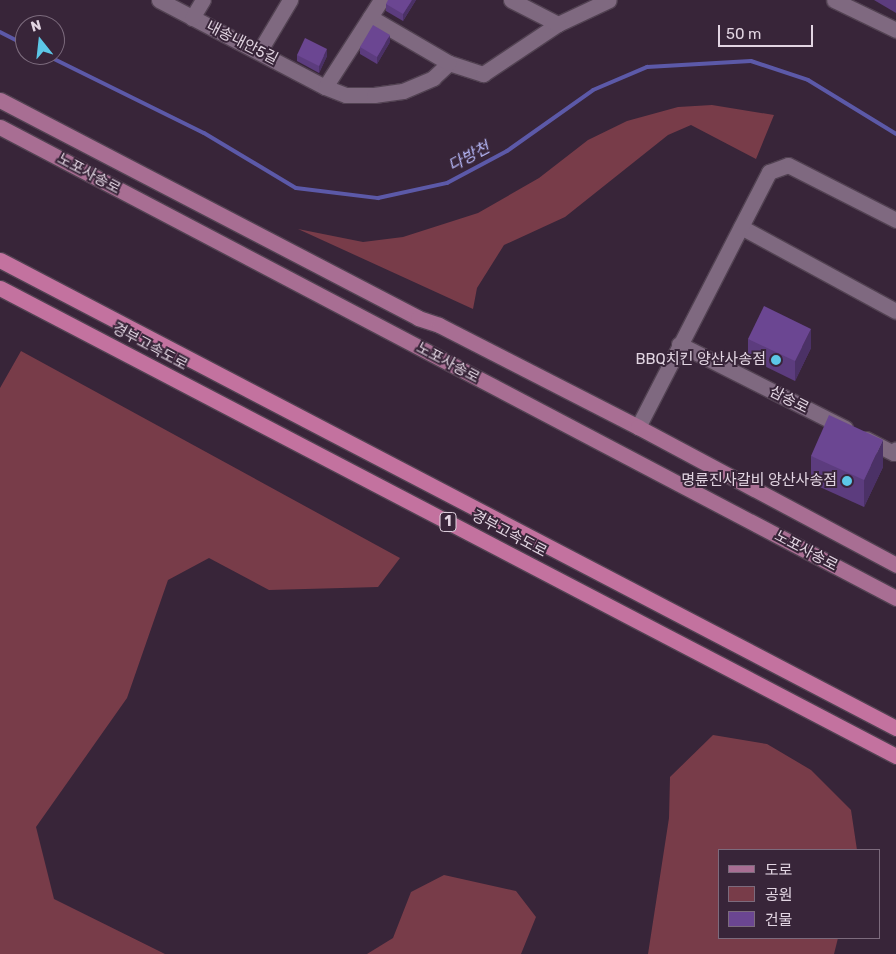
<!DOCTYPE html>
<html>
<head>
<meta charset="utf-8">
<style>
  body { margin:0 }
  #map { position:relative; width:896px; height:954px; overflow:hidden; background:#382539; font-family:Rubik,"Noto Sans KR",sans-serif }
  div>[style] { position:absolute }
  .green>* { inset:0; background:#783c49 }
  .stream>* { height:4px; margin:-2px; padding:0 2px; transform-origin:2px; border-radius:2px; background:#5c59a8 }
  .roads { filter:drop-shadow(1px 0 #524252) drop-shadow(-1px 0 #524252) drop-shadow(0 1px #524252) drop-shadow(0 -1px #524252) }
  .minor>* { height:15px; margin:-7.5px; padding:0 7.5px; transform-origin:7.5px; border-radius:7.5px; background:#7f6980 }
  .major>* { height:15px; margin:-7.5px; padding:0 7.5px; transform-origin:7.5px; border-radius:7.5px; background:#a86e93 }
  .highway>* { height:15px; margin:-7.5px; padding:0 7.5px; transform-origin:7.5px; border-radius:7.5px; background:#c3729f }
  .wall>* { inset:0; background:#5c3c7e }
  .shaded-wall>* { inset:0; background:#4b3166 }
  .building>* { inset:0; background:#6b4692 }
  .dots>* { width:14px; height:14px; translate:-50% -50%; box-sizing:border-box; border:2px solid #382539; border-radius:50% }
  span { translate:-50% -50%; white-space:nowrap; text-align:center; line-height:1.15; -webkit-text-stroke:4px #382539; paint-order:stroke }
  .shield-label span { padding:1px 4px; background:#382539; border:1px solid; border-radius:4px; -webkit-text-stroke-width:0 }
  .shield-label { font-size:14px; color:#e2d5e2; font-weight:700 }
  .street-label { font-size:15px; color:#e2d5e2 }
  .poi-label { font-size:15px; color:#e2d5e2 }
  .right { translate:-100% -50%; text-align:right }
  .water-label { font-size:16px; color:#b9bbfc; font-style:italic }
  .legend { position:absolute; left:718px; top:849px; width:162px; height:90px; box-sizing:border-box; background:#382539; border:1px solid #7c6b7d; margin:0; padding:6px 9px; list-style:none; font-size:15px; color:#e2d5e2 }
  .legend li { display:flex; align-items:center; gap:10px; height:25px }
  .legend b { width:25px; border:1px solid #7c6b7d }
  .north { position:absolute; left:15px; top:15px; width:50px; height:50px; box-sizing:border-box; background:#382539; border:1px solid #7c6b7d; border-radius:50%; rotate:344deg; font-size:14px; font-weight:700; line-height:20px; text-align:center; color:#e2d5e2 }
  .north::after { content:''; display:block; margin:auto; width:18px; height:22px; background:#5cc7e7; clip-path:polygon(50% 0,100% 100%,50% 72%,0 100%) }
  .scale { position:absolute; left:718px; top:25px; width:95px; height:22px; box-sizing:border-box; border:2px solid #e2d5e2; border-top:0; padding-left:6px; font-size:15px; line-height:18px; white-space:nowrap; color:#e2d5e2; -webkit-text-stroke:4px #382539; paint-order:stroke }
</style>
</head>
<body>
<div id="map">
  <div class="green">
    <i style="clip-path:polygon(712px 105px,774px 115px,756px 159px,691px 125px,668px 135px,565px 217px,504px 245px,477px 288px,473px 309px,298px 229px,363px 242px,403px 237px,478px 213px,539px 178px,588px 140px,627px 121px,678px 107px)"></i>
    <i style="clip-path:polygon(21px 351px,400px 558px,378px 587px,269px 590px,209px 558px,168px 580px,127px 698px,36px 827px,54px 899px,165px 954px,0 954px,0 388px)"></i>
    <i style="clip-path:polygon(713px 735px,767px 744px,811px 770px,851px 810px,857px 850px,720px 850px,720px 938px,838px 938px,834px 954px,648px 954px,669px 818px,670px 777px)"></i>
    <i style="clip-path:polygon(444px 875px,516px 891px,536px 917px,521px 954px,367px 954px,393px 938px,411px 892px)"></i>
  </div>
  <div class="stream">
    <i style="left:0;top:32px;width:28px;rotate:27deg"></i>
    <i style="left:46px;top:55px;width:176px;rotate:26.3deg"></i>
    <i style="left:204px;top:133px;width:107px;rotate:30.9deg"></i>
    <i style="left:296px;top:188px;width:83px;rotate:7deg"></i>
    <i style="left:378px;top:198px;width:71px;rotate:-12.3deg"></i>
    <i style="left:447px;top:183px;width:68px;rotate:-28.1deg"></i>
    <i style="left:507px;top:151px;width:105px;rotate:-35.3deg"></i>
    <i style="left:593px;top:90px;width:59px;rotate:-23.1deg"></i>
    <i style="left:647px;top:67px;width:104px;rotate:-3.3deg"></i>
    <i style="left:751px;top:61px;width:60px;rotate:18.4deg"></i>
    <i style="left:808px;top:80px;width:103px;rotate:31.5deg"></i>
  </div>
  <div class="roads">
    <div class="minor">
      <i style="left:159px;top:0;width:187px;rotate:27.7deg"></i>
      <i style="left:325px;top:87px;width:22px;rotate:21deg"></i>
      <i style="left:346px;top:95px;width:28px"></i>
      <i style="left:374px;top:95px;width:29px;rotate:-8deg"></i>
      <i style="left:403px;top:91px;width:33px;rotate:-23deg"></i>
      <i style="left:433px;top:78px;width:22px;rotate:-43deg"></i>
      <i style="left:449px;top:63px;width:36px;rotate:18deg"></i>
      <i style="left:483px;top:74px;width:90px;rotate:-33.7deg"></i>
      <i style="left:558px;top:24px;width:56px;rotate:-25.2deg"></i>
      <i style="left:511px;top:0;width:53px;rotate:27.1deg"></i>
      <i style="left:834px;top:0;width:69px;rotate:25.8deg"></i>
      <i style="left:370px;top:17px;width:91px;rotate:30.2deg"></i>
      <i style="left:192px;top:18px;width:21px;rotate:-59deg"></i>
      <i style="left:259px;top:52px;width:61px;rotate:-59.2deg"></i>
      <i style="left:325px;top:87px;width:103px;rotate:-57.2deg"></i>
      <i style="left:741px;top:227px;width:176px;rotate:28.5deg"></i>
      <i style="left:679px;top:344px;width:186px;rotate:26.8deg"></i>
      <i style="left:638px;top:427px;width:287px;rotate:-62.8deg"></i>
      <i style="left:769px;top:172px;width:20px;rotate:-20deg"></i>
      <i style="left:788px;top:165px;width:121px;rotate:27deg"></i>
      <i style="left:866px;top:439px;width:31px;rotate:27deg"></i>
      <i style="left:894px;top:453px;width:4px;rotate:-63deg"></i>
    </div>
    <div class="major">
      <i style="left:0;top:100px;width:471px;rotate:27.5deg"></i>
      <i style="left:418px;top:318px;width:22px;rotate:18deg"></i>
      <i style="left:439px;top:325px;width:224px;rotate:27.1deg"></i>
      <i style="left:638px;top:427px;width:293px;rotate:28.1deg"></i>
      <i style="left:0;top:127px;width:1012px;rotate:27.73deg"></i>
    </div>
    <div class="highway">
      <i style="left:0;top:260px;width:1011px;rotate:27.58deg"></i>
      <i style="left:0;top:288px;width:1011px;rotate:27.58deg"></i>
    </div>
  </div>
  <div class="wall">
    <i style="clip-path:polygon(416px 0,403px 21px,386px 11px,386px 4px)"></i>
    <i style="clip-path:polygon(874px 0,896px 0,896px 13px)"></i>
    <i style="clip-path:polygon(390px 42px,377px 64px,360px 54px,360px 47px)"></i>
    <i style="clip-path:polygon(297px 55px,327px 56px,319px 73px,297px 61px)"></i>
    <i style="clip-path:polygon(748px 339px,811px 348px,795px 381px,748px 358px)"></i>
    <i style="clip-path:polygon(811px 456px,883px 467px,864px 507px,811px 483px)"></i>
  </div>
  <div class="shaded-wall">
    <i style="clip-path:polygon(412px 0,416px 0,403px 21px,403px 14px)"></i>
    <i style="clip-path:polygon(390px 35px,390px 42px,377px 64px,377px 57px)"></i>
    <i style="clip-path:polygon(327px 49px,327px 56px,319px 73px,319px 66px)"></i>
    <i style="clip-path:polygon(811px 329px,811px 348px,795px 381px,795px 361px)"></i>
    <i style="clip-path:polygon(883px 440px,883px 467px,864px 507px,864px 480px)"></i>
  </div>
  <div class="building">
    <i style="clip-path:polygon(388px 0,412px 0,403px 14px,386px 4px)"></i>
    <i style="clip-path:polygon(373px 25px,390px 35px,377px 57px,360px 47px)"></i>
    <i style="clip-path:polygon(305px 38px,327px 49px,319px 66px,297px 55px)"></i>
    <i style="clip-path:polygon(764px 306px,811px 329px,795px 361px,748px 339px)"></i>
    <i style="clip-path:polygon(829px 415px,883px 440px,864px 480px,811px 456px)"></i>
  </div>
  <div class="dots">
    <i style="left:776px;top:360px;background:#5cc7e7"></i>
    <i style="left:847px;top:481px;background:#5cc7e7"></i>
  </div>
  <div class="shield-label">
    <span style="left:448px;top:522px">1</span>
  </div>
  <div class="street-label">
    <span style="left:242px;top:43px;rotate:27deg">내송내안5길</span>
    <span style="left:89px;top:174px;rotate:28deg">노포사송로</span>
    <span style="left:150px;top:347px;rotate:28deg">경부고속도로</span>
    <span style="left:448px;top:363px;rotate:28deg">노포사송로</span>
    <span style="left:789px;top:400px;rotate:27deg">삼송로</span>
    <span style="left:509px;top:534px;rotate:28deg">경부고속도로</span>
    <span style="left:806px;top:551px;rotate:28deg">노포사송로</span>
  </div>
  <div class="poi-label">
    <span class="right" style="left:766px;top:360px">BBQ치킨 양산사송점</span>
    <span class="right" style="left:837px;top:481px">명륜진사갈비 양산사송점</span>
  </div>
  <div class="water-label">
    <span style="left:469px;top:157px;rotate:-28deg">다방천</span>
  </div>
  <ul class="legend">
  <li><b style="height:6px;background:#a86e93"></b>도로</li>
  <li><b style="height:14px;background:#783c49"></b>공원</li>
  <li><b style="height:14px;background:#6b4692"></b>건물</li>
  </ul>
  <div class="north">N</div>
  <div class="scale">50 m</div>
</div>
</body>
</html>
